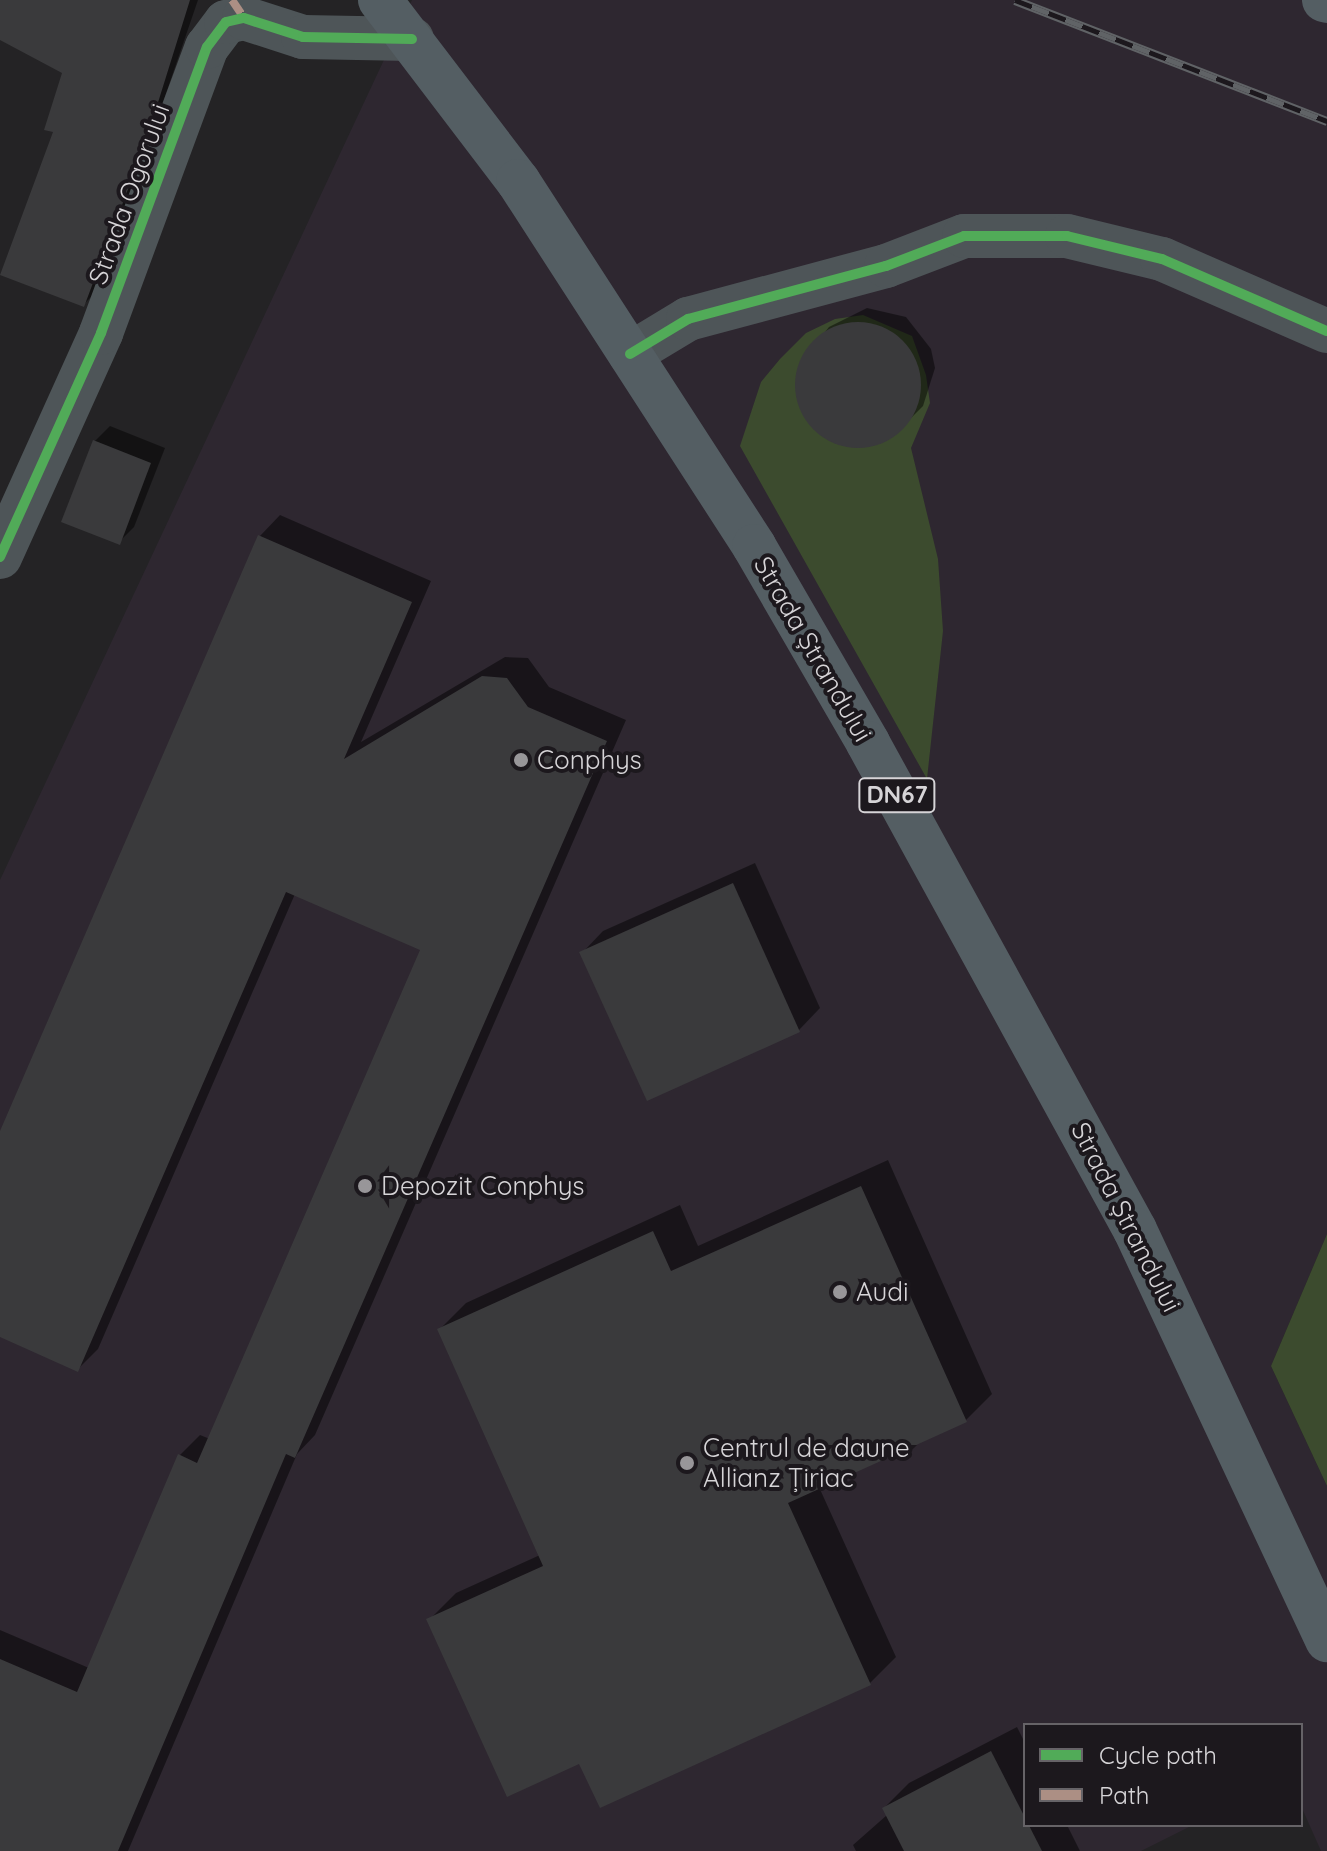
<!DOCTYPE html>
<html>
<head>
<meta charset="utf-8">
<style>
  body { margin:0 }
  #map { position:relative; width:1327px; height:1851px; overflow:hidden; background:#242325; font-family:Quicksand,sans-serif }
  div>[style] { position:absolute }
  .built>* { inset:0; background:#2e2730 }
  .green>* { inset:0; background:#3c4b2e }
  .shadow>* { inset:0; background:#0007 }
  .building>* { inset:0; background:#3a3a3c }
  .round { border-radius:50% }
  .minor>* { height:44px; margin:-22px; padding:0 22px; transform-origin:22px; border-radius:22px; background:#4e5558 }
  .major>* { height:44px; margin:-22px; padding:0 22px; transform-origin:22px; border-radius:22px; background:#545e63 }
  .rail>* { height:9px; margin-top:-4.5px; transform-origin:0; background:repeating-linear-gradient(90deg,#1c181d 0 18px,#606366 0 36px); box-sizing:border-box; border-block:2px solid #606366 }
  .quiet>* { height:8px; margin-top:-4px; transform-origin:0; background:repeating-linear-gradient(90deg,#ac8f84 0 16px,transparent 0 24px) }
  .cycleway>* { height:10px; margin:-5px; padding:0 5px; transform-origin:5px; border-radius:5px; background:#51ab58 }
  .dots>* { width:22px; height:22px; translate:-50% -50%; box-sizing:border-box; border:4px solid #1c181d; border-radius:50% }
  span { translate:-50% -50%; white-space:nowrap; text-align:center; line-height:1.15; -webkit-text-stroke:8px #1c181d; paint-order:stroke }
  .shield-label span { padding:2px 6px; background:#1c181d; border:2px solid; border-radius:6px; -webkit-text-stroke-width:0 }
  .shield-label { font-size:24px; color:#d6d4d7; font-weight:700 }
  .street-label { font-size:26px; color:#d6d4d7 }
  .poi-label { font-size:26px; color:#d6d4d7 }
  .left { translate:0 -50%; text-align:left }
  .legend { position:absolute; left:1023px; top:1723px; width:280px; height:104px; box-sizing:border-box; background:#1c181d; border:2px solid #666367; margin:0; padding:10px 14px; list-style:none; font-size:24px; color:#d6d4d7 }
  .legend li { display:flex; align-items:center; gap:16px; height:40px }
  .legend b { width:40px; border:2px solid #666367 }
</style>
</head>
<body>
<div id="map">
  <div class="built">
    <i style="clip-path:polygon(412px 0,1327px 0,1327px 1234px,1271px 1366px,1327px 1486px,1327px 1851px,1321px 1851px,1301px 1806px,1301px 1725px,1025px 1725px,1025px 1825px,1193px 1825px,1141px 1851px,0 1851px,0 880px)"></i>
  </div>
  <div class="green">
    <i style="clip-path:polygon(863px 315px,912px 336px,926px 375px,930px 403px,911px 448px,938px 559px,943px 631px,927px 779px,740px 446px,761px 382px,780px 359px,806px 333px,835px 319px)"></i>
    <i style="clip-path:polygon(1327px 1234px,1327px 1486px,1271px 1366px)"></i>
  </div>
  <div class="shadow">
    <i style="clip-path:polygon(0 0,198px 0,99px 289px,84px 304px,64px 72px,0 38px)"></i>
    <i style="clip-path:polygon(867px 308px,906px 317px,931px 349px,935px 368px,923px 406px,907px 422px,875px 444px,856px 447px,819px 433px,799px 401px,802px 361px,829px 327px)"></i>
    <i style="clip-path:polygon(110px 426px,165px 448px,134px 527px,119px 542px,63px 520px,95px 441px)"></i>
    <i style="clip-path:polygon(280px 515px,431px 581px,361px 742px,505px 657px,528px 658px,549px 687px,626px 720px,315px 1435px,297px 1454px,128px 1851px,0 1851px,0 1630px,89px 1668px,180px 1455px,200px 1435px,210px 1439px,423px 948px,295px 894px,98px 1349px,78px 1369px,0 1335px,0 1136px,260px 536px)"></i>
    <i style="clip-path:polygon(755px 863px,820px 1008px,799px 1030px,582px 953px,603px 931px)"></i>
    <i style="clip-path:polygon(888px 1160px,992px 1394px,965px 1421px,819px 1487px,896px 1657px,869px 1684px,580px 1762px,429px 1620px,456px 1593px,540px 1555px,439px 1330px,466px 1303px,680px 1205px,698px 1246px)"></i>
    <i style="clip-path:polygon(1017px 1727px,1025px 1743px,1025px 1825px,1067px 1825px,1080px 1851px,856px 1851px,853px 1845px,887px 1815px,884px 1808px,909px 1783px)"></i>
  </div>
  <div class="building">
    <i style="clip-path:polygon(0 0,190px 0,146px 141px,84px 307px,0 275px,53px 132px,44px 130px,62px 73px,0 40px)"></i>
    <i class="round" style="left:795px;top:322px;width:126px;height:126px"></i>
    <i style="clip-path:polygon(93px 440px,151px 463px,120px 545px,61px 522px)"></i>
    <i style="clip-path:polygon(258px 535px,412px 602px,344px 759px,482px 676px,507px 678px,528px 707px,607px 741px,295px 1458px,286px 1454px,118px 1851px,0 1851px,0 1659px,77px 1692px,178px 1454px,197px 1463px,420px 950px,286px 892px,78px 1372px,0 1337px,0 1131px)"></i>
    <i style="clip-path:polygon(733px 883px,800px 1032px,647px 1101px,579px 952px)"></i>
    <i style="clip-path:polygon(861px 1186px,967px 1422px,788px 1503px,871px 1685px,600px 1808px,579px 1764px,507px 1797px,426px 1619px,543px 1566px,437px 1329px,653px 1231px,671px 1271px)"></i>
    <i style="clip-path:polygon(991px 1751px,1042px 1851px,904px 1851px,882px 1808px)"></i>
  </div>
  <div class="minor">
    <i style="left:630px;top:354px;width:68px;rotate:-31.1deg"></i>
    <i style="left:688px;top:319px;width:205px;rotate:-15deg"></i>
    <i style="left:886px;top:266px;width:84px;rotate:-21deg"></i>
    <i style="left:964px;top:236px;width:103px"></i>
    <i style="left:1067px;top:236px;width:98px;rotate:13.6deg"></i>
    <i style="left:1162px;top:259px;width:180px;rotate:23.6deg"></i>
    <i style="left:0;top:557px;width:246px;rotate:-65.7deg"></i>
    <i style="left:101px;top:333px;width:305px;rotate:-69.7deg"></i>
    <i style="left:207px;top:47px;width:31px;rotate:-53deg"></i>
    <i style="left:226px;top:22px;width:18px;rotate:-13deg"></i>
    <i style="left:244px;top:18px;width:62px;rotate:17.9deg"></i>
    <i style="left:303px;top:37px;width:109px;rotate:1.1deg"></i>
  </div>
  <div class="major">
    <i style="left:380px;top:0;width:228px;rotate:52.7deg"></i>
    <i style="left:518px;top:181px;width:435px;rotate:57.1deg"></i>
    <i style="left:754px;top:546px;width:228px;rotate:59.9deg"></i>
    <i style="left:868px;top:743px;width:555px;rotate:61.27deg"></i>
    <i style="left:1135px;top:1230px;width:453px;rotate:64.9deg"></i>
    <i style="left:1324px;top:0;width:3px;rotate:18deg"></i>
  </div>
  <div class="rail">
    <i style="left:1015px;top:0;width:335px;rotate:21.2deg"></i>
  </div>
  <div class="quiet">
    <i style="left:232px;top:0;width:22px;rotate:56deg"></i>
  </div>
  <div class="cycleway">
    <i style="left:630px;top:354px;width:68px;rotate:-31.1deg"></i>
    <i style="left:688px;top:319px;width:205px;rotate:-15deg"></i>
    <i style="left:886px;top:266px;width:84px;rotate:-21deg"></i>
    <i style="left:964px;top:236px;width:103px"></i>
    <i style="left:1067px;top:236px;width:98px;rotate:13.6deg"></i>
    <i style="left:1162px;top:259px;width:180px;rotate:23.6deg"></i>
    <i style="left:0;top:557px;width:246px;rotate:-65.7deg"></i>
    <i style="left:101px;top:333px;width:305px;rotate:-69.7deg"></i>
    <i style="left:207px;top:47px;width:31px;rotate:-53deg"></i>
    <i style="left:226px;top:22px;width:18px;rotate:-13deg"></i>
    <i style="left:244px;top:18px;width:62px;rotate:17.9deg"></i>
    <i style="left:303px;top:37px;width:109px;rotate:1.1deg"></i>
  </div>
  <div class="dots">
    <i style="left:521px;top:760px;background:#989699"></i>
    <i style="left:365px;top:1186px;background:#989699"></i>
    <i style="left:840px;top:1292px;background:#989699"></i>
    <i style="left:687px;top:1463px;background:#989699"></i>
  </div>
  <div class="shield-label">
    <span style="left:897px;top:795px">DN67</span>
  </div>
  <div class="street-label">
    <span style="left:129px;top:194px;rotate:-70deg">Strada Ogorului</span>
    <span style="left:813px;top:649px;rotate:60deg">Strada Ștrandului</span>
    <span style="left:1126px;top:1217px;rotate:63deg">Strada Ștrandului</span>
  </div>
  <div class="poi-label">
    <span class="left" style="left:537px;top:760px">Conphys</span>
    <span class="left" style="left:381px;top:1186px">Depozit Conphys</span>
    <span class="left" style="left:856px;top:1292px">Audi</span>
    <span class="left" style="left:703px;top:1463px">Centrul de daune<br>Allianz Țiriac</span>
  </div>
  <ul class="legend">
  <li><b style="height:10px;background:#51ab58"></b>Cycle path</li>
  <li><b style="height:10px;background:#ac8f84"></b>Path</li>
  </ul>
</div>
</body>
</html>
